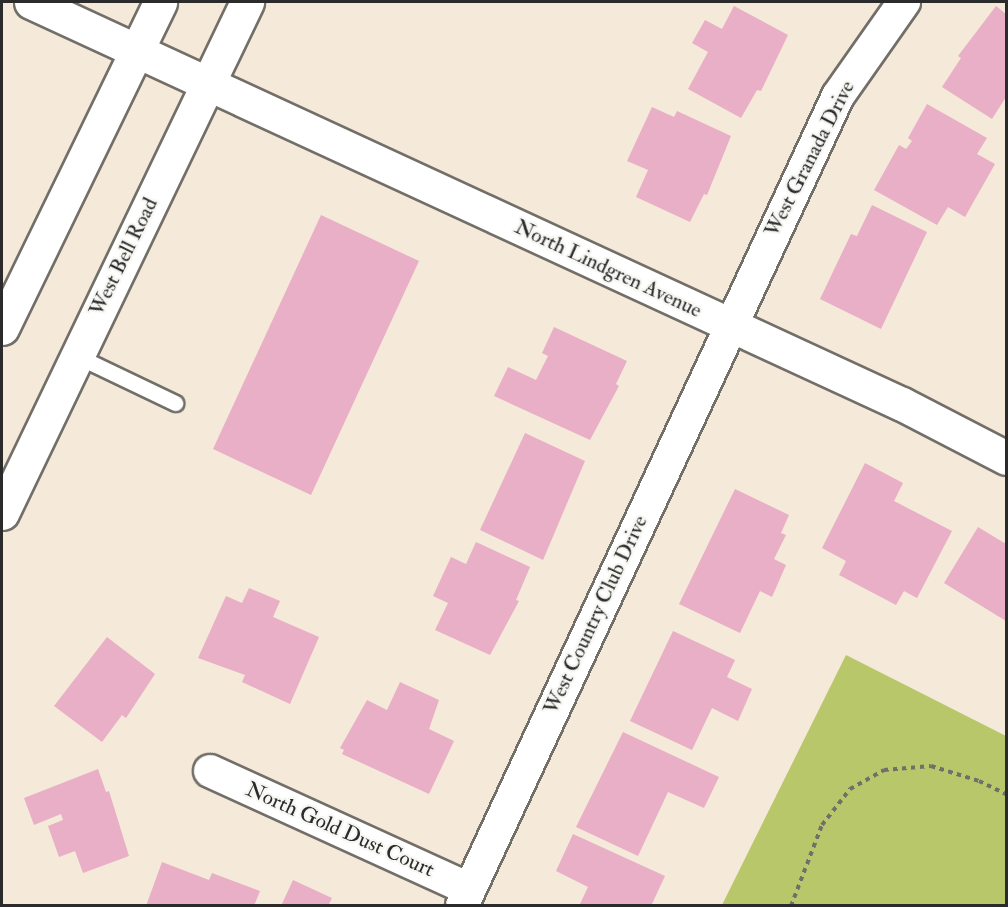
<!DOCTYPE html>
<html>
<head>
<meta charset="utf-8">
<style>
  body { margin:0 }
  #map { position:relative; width:1008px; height:907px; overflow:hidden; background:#f5e9d9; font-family:"IM FELL Double Pica",serif }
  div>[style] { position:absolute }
  .green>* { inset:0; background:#b7c76a }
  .building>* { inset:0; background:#e8afc6 }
  .path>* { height:4px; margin-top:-2px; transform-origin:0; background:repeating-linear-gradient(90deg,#726e68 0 4.5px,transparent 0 9px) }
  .roads { filter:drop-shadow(2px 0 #726e68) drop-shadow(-2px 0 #726e68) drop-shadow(0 2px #726e68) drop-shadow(0 -2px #726e68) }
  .lane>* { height:15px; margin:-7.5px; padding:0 7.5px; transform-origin:7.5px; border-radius:7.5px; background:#fff }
  .street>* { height:32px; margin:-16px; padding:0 16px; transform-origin:16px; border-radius:16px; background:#fff }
  .secondary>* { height:33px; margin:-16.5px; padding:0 16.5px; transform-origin:16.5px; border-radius:16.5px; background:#fff }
  .primary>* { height:33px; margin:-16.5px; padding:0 16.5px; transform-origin:16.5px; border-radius:16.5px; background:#fff }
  span { translate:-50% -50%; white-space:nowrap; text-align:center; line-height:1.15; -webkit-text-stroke:4.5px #f6f6f2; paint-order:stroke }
  .street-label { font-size:21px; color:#2b2b2b }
  .frame { position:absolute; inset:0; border:3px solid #2b2b2b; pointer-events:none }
</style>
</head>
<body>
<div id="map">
  <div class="green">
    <i style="clip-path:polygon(846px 655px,1006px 736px,1006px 905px,722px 905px)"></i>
  </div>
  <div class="building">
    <i style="clip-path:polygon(734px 6px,788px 35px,761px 91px,757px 90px,741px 118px,688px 89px,708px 52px,692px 43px,705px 20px,722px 29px)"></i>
    <i style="clip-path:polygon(996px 6px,1006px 14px,1006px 97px,992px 119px,942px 87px,961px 58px,958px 56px)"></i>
    <i style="clip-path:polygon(927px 104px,987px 138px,977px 154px,995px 164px,965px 217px,948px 207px,937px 225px,874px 190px,899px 145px,906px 149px,912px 141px,908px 138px)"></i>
    <i style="clip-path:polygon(652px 107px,674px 117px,677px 111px,731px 136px,707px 195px,704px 194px,690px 222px,636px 197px,648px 170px,627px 161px)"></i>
    <i style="clip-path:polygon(872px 205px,927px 232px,881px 329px,820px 299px,851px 234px,857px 236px)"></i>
    <i style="clip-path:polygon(321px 215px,419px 261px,311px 495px,213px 449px)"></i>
    <i style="clip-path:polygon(554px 327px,627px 361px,616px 384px,619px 386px,590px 440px,494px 396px,508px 367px,536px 380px,548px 356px,542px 353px)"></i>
    <i style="clip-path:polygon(525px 433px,585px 461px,543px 560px,480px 530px)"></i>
    <i style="clip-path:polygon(865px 463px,903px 483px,894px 501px,952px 531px,917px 598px,904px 591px,896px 605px,839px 575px,846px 561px,822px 548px)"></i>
    <i style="clip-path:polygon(735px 489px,789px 515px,781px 533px,786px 535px,774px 559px,786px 565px,772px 597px,760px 591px,740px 633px,679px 604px)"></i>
    <i style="clip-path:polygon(978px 527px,1006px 544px,1006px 621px,944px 583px)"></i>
    <i style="clip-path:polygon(476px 542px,530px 567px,516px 600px,519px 601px,490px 655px,435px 630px,448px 603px,433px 596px,451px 557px,466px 564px)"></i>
    <i style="clip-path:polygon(249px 588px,280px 601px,273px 617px,319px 637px,290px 704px,242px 682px,245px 675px,198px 658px,226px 596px,242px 603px)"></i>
    <i style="clip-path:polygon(673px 631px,735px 660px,727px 677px,752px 689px,738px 721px,712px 708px,692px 750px,630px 721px)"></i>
    <i style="clip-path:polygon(107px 637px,155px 674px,126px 718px,122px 715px,102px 742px,54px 706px)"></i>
    <i style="clip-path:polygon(400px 682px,439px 700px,429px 729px,454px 741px,429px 794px,342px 754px,344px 750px,340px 748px,367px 700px,387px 710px)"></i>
    <i style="clip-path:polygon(623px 732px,719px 777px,704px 808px,668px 792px,638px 856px,576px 827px)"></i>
    <i style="clip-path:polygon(98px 769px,106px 792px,109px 791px,129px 856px,83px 873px,75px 851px,59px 857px,48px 826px,63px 820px,61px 814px,34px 825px,24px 798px)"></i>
    <i style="clip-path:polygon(573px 834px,665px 876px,651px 906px,579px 906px,588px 887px,556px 871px)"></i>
    <i style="clip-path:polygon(162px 862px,209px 880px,212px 873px,260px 891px,254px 906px,146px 906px)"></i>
    <i style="clip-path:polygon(293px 880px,332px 898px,328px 906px,281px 906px)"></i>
  </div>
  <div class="path">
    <i style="left:791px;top:906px;width:87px;rotate:-69.1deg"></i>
    <i style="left:822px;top:825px;width:46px;rotate:-52.1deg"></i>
    <i style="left:850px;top:789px;width:39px;rotate:-29deg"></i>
    <i style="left:884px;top:770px;width:47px;rotate:-4.9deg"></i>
    <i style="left:931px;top:766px;width:50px;rotate:17.4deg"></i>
    <i style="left:979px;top:781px;width:30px;rotate:26deg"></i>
  </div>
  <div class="roads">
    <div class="lane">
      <i style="left:77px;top:356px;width:109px;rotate:25.6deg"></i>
    </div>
    <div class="street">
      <i style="left:210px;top:771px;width:285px;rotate:24.5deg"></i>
      <i style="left:462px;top:906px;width:893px;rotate:-65.1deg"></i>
      <i style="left:838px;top:96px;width:115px;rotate:-54.9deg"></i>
    </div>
    <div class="secondary">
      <i style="left:31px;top:2px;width:959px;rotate:24.78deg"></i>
      <i style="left:902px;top:404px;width:117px;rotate:27.4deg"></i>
    </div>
    <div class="primary">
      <i style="left:2px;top:328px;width:362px;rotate:-64.1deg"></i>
      <i style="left:2px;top:513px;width:567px;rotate:-64.38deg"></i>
    </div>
  </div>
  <div class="street-label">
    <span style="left:810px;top:159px;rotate:-63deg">West Granada Drive</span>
    <span style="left:124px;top:257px;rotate:-64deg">West Bell Road</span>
    <span style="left:608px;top:269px;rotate:25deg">North Lindgren Avenue</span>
    <span style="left:596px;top:615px;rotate:-65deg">West Country Club Drive</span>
    <span style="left:340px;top:830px;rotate:24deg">North Gold Dust Court</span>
  </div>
  <div class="frame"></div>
</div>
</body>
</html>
